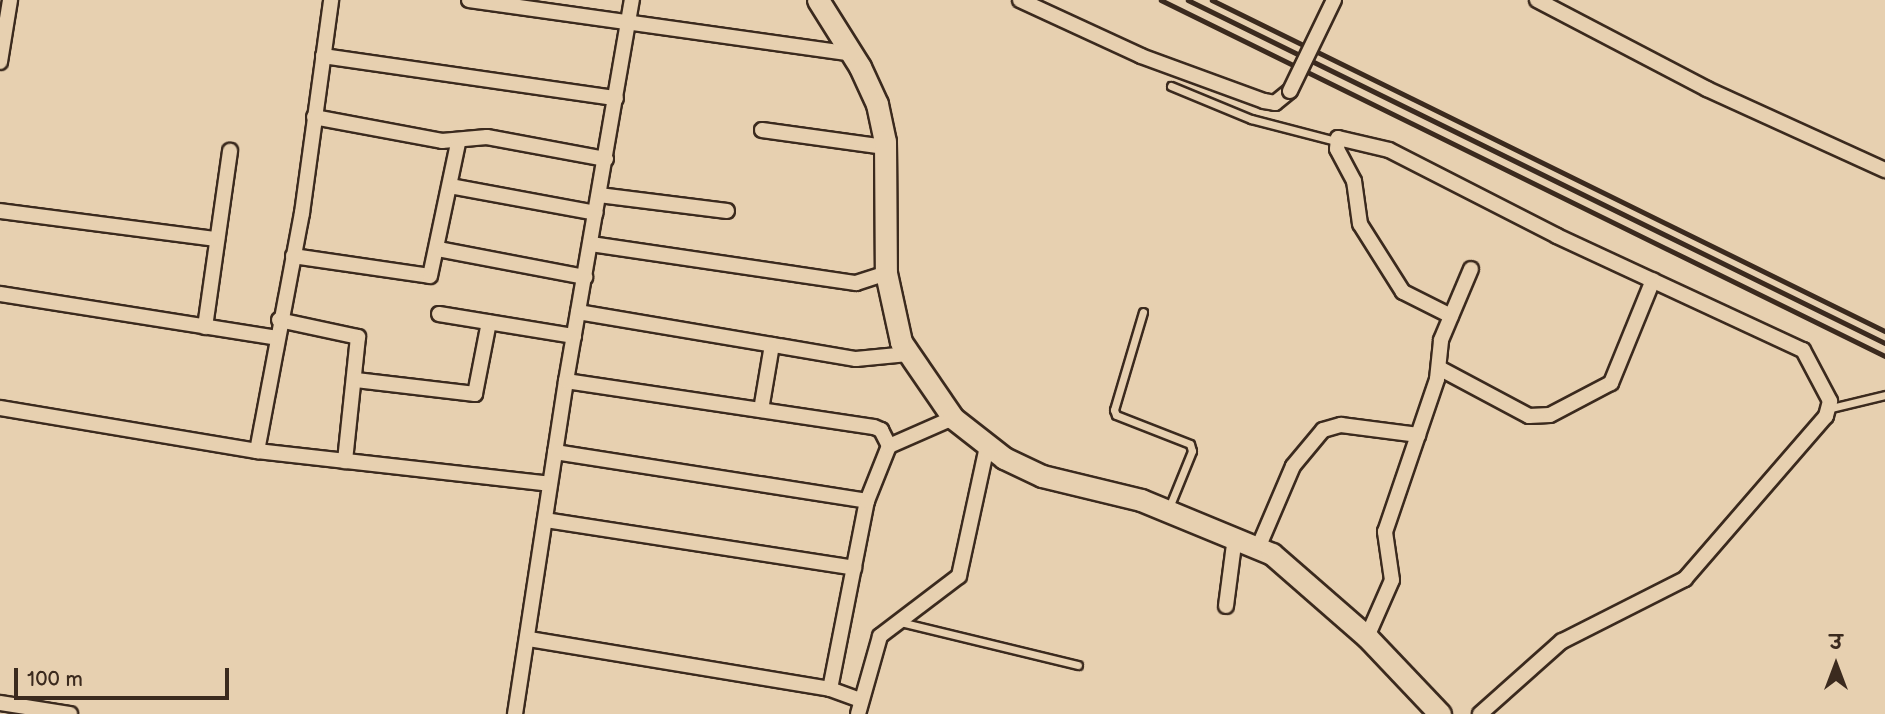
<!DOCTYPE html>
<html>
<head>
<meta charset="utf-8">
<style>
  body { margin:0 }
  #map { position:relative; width:1885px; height:714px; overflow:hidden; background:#e7d0b0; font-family:"Balsamiq Sans","Playpen Sans Deva",sans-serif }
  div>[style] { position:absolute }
  .roads { filter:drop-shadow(2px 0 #3b2a1e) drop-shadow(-2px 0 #3b2a1e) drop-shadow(0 2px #3b2a1e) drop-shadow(0 -2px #3b2a1e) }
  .lane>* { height:7px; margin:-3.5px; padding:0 3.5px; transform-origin:3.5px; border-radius:3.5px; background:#e7d0b0 }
  .street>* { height:14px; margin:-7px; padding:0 7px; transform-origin:7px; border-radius:7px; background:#e7d0b0 }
  .secondary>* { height:21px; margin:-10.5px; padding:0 10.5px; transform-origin:10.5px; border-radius:10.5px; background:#e7d0b0 }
  .rail>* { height:4.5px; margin:-2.25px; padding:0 2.25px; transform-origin:2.25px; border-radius:2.25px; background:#3b2a1e }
  .bridges { filter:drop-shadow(2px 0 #3b2a1e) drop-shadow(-2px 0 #3b2a1e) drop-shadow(0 2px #3b2a1e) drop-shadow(0 -2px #3b2a1e) }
  .street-bridge>* { height:14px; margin:-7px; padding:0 7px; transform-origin:7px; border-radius:7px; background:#e7d0b0 }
  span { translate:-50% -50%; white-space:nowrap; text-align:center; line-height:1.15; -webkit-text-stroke:5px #e7d0b0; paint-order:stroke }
  .north { position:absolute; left:1801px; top:630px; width:70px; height:70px; -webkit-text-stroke:5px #e7d0b0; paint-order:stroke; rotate:0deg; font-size:19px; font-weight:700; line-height:28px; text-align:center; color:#3b2a1e }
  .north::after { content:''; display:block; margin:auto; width:24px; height:32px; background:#3b2a1e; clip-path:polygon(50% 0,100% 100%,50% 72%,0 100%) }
  .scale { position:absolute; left:14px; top:668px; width:215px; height:32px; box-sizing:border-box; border:4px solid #3b2a1e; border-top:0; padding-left:9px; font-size:21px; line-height:24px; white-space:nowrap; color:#3b2a1e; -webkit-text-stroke:5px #e7d0b0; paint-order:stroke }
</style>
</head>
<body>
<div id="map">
  <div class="roads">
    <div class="lane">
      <i style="left:1171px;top:86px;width:87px;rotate:22.4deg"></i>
      <i style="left:1251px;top:119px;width:88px;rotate:14.5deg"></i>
      <i style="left:1143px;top:312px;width:102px;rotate:106.5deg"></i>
      <i style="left:1114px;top:410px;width:5px;rotate:68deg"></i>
      <i style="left:1116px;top:415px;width:79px;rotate:21.4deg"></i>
      <i style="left:1190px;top:444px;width:7px;rotate:74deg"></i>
      <i style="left:1192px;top:451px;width:64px;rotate:112.1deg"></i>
      <i style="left:1831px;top:408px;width:56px;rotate:-13.5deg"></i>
      <i style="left:900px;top:622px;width:183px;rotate:13.6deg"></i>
    </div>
    <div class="street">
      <i style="left:469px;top:0;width:387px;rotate:8deg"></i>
      <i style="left:1020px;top:0;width:133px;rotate:24.8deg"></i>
      <i style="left:1141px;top:56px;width:131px;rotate:20.1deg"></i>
      <i style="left:1264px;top:101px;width:11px;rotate:10deg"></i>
      <i style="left:1275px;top:103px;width:19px;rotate:-39deg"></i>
      <i style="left:1537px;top:0;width:192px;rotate:27.6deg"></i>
      <i style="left:1707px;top:89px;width:196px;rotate:24.5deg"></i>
      <i style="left:323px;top:56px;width:296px;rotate:8.2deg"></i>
      <i style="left:0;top:62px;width:63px;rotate:-80.8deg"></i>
      <i style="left:314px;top:117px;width:130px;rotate:10.6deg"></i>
      <i style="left:442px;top:141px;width:45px;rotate:-5.1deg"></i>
      <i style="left:487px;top:137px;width:121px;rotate:10.5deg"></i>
      <i style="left:762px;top:130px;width:124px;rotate:7.9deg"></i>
      <i style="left:450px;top:186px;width:148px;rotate:10.5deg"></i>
      <i style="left:599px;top:195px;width:129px;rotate:7.1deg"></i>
      <i style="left:0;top:211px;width:219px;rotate:7.4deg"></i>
      <i style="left:591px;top:244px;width:268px;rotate:8.4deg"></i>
      <i style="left:856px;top:283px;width:32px;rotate:-18deg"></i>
      <i style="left:438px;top:249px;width:150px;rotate:10.8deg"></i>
      <i style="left:293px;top:256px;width:138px;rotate:8.3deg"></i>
      <i style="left:430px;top:276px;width:136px;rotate:-78.1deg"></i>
      <i style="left:0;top:294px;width:280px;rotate:9deg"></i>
      <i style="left:578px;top:312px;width:282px;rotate:9.6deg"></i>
      <i style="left:856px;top:359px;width:52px;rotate:-5.5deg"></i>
      <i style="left:439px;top:314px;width:137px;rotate:9.3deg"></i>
      <i style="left:1451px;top:316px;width:54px;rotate:-153.4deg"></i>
      <i style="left:1403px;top:292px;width:80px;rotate:-122.3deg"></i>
      <i style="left:1360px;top:224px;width:43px;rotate:-97.9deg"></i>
      <i style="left:1354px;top:181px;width:36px;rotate:-118deg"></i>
      <i style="left:1337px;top:149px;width:11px;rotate:-85deg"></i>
      <i style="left:1338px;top:138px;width:52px;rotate:13.2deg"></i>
      <i style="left:1389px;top:150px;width:189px;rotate:27.1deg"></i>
      <i style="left:1557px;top:236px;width:271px;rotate:24.9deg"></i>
      <i style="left:1803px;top:350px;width:58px;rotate:62.1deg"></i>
      <i style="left:1830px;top:401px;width:16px;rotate:105deg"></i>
      <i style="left:1826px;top:416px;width:216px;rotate:130.9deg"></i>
      <i style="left:1685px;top:579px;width:138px;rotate:153.2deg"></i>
      <i style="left:1562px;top:641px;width:110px;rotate:138.3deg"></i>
      <i style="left:279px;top:320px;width:81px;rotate:12.1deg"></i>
      <i style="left:358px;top:337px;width:125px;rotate:96deg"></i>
      <i style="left:205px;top:327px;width:178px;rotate:-81.9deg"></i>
      <i style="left:1439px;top:368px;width:102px;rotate:28.1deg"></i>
      <i style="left:1529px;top:416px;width:21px;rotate:-3deg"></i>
      <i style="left:1550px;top:415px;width:69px;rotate:-27.7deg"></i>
      <i style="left:1611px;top:383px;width:111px;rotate:-67.8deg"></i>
      <i style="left:356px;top:380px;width:120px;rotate:6.7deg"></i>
      <i style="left:475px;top:394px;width:73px;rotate:-79deg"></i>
      <i style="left:566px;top:381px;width:311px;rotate:8.5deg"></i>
      <i style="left:874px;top:427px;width:8px;rotate:23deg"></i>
      <i style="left:881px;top:430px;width:18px;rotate:63deg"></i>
      <i style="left:0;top:408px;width:261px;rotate:9.5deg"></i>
      <i style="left:257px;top:451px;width:294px;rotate:6.4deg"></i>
      <i style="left:761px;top:410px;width:66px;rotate:-80.4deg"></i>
      <i style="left:257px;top:451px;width:242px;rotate:-79.3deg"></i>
      <i style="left:302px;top:213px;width:215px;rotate:-82.2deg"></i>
      <i style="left:555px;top:452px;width:316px;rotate:8.9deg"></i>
      <i style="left:545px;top:520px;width:313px;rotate:8.8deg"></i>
      <i style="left:1258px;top:548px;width:89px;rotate:-66.9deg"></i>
      <i style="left:1293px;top:466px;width:47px;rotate:-50.2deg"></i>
      <i style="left:1323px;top:430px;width:19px;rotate:-16deg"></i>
      <i style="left:1341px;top:425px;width:78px;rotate:7.4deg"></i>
      <i style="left:1226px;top:606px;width:70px;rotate:-82.6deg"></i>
      <i style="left:1367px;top:637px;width:62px;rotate:-66.3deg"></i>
      <i style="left:1392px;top:580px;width:49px;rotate:-98.3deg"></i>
      <i style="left:1385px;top:532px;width:162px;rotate:-71.2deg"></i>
      <i style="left:1437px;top:379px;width:39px;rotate:-84deg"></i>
      <i style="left:1441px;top:340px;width:77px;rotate:-67.1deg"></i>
      <i style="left:529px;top:639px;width:305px;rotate:9.4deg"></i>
      <i style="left:830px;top:689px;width:33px;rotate:20deg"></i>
      <i style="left:830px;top:689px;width:192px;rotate:-78.9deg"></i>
      <i style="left:867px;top:501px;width:59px;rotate:-68.2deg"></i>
      <i style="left:889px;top:446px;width:70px;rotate:-23.6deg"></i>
      <i style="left:0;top:703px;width:71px;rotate:8.9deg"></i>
      <i style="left:515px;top:714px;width:337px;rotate:-81.3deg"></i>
      <i style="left:566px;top:381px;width:387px;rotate:-80.2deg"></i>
      <i style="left:858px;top:714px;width:81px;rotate:-74.2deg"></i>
      <i style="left:880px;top:636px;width:99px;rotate:-37.2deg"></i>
      <i style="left:959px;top:576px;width:133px;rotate:-77.8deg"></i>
    </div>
    <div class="secondary">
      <i style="left:818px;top:0;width:79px;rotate:57.9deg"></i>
      <i style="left:860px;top:67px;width:41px;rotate:65.3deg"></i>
      <i style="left:877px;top:104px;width:38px;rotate:78deg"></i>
      <i style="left:885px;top:141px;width:132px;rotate:89.6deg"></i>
      <i style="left:886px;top:273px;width:71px;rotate:77.7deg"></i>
      <i style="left:901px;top:342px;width:92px;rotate:55.6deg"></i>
      <i style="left:953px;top:418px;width:65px;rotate:38.1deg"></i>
      <i style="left:1004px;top:458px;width:42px;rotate:25.3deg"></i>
      <i style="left:1042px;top:476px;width:102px;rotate:13.6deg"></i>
      <i style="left:1141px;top:500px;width:142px;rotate:22.4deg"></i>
      <i style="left:1272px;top:554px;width:126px;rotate:41.1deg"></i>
      <i style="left:1367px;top:637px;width:106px;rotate:46.5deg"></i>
    </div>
  </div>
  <div class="rail">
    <i style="left:1161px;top:0;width:807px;rotate:26.18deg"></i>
    <i style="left:1188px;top:0;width:777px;rotate:26.2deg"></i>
    <i style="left:1212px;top:0;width:750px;rotate:26.19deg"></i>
  </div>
  <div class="bridges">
    <div class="street-bridge">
      <i style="left:1290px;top:91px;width:101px;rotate:-64.2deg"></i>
    </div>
  </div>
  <div class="north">उ</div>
  <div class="scale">100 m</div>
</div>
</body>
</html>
